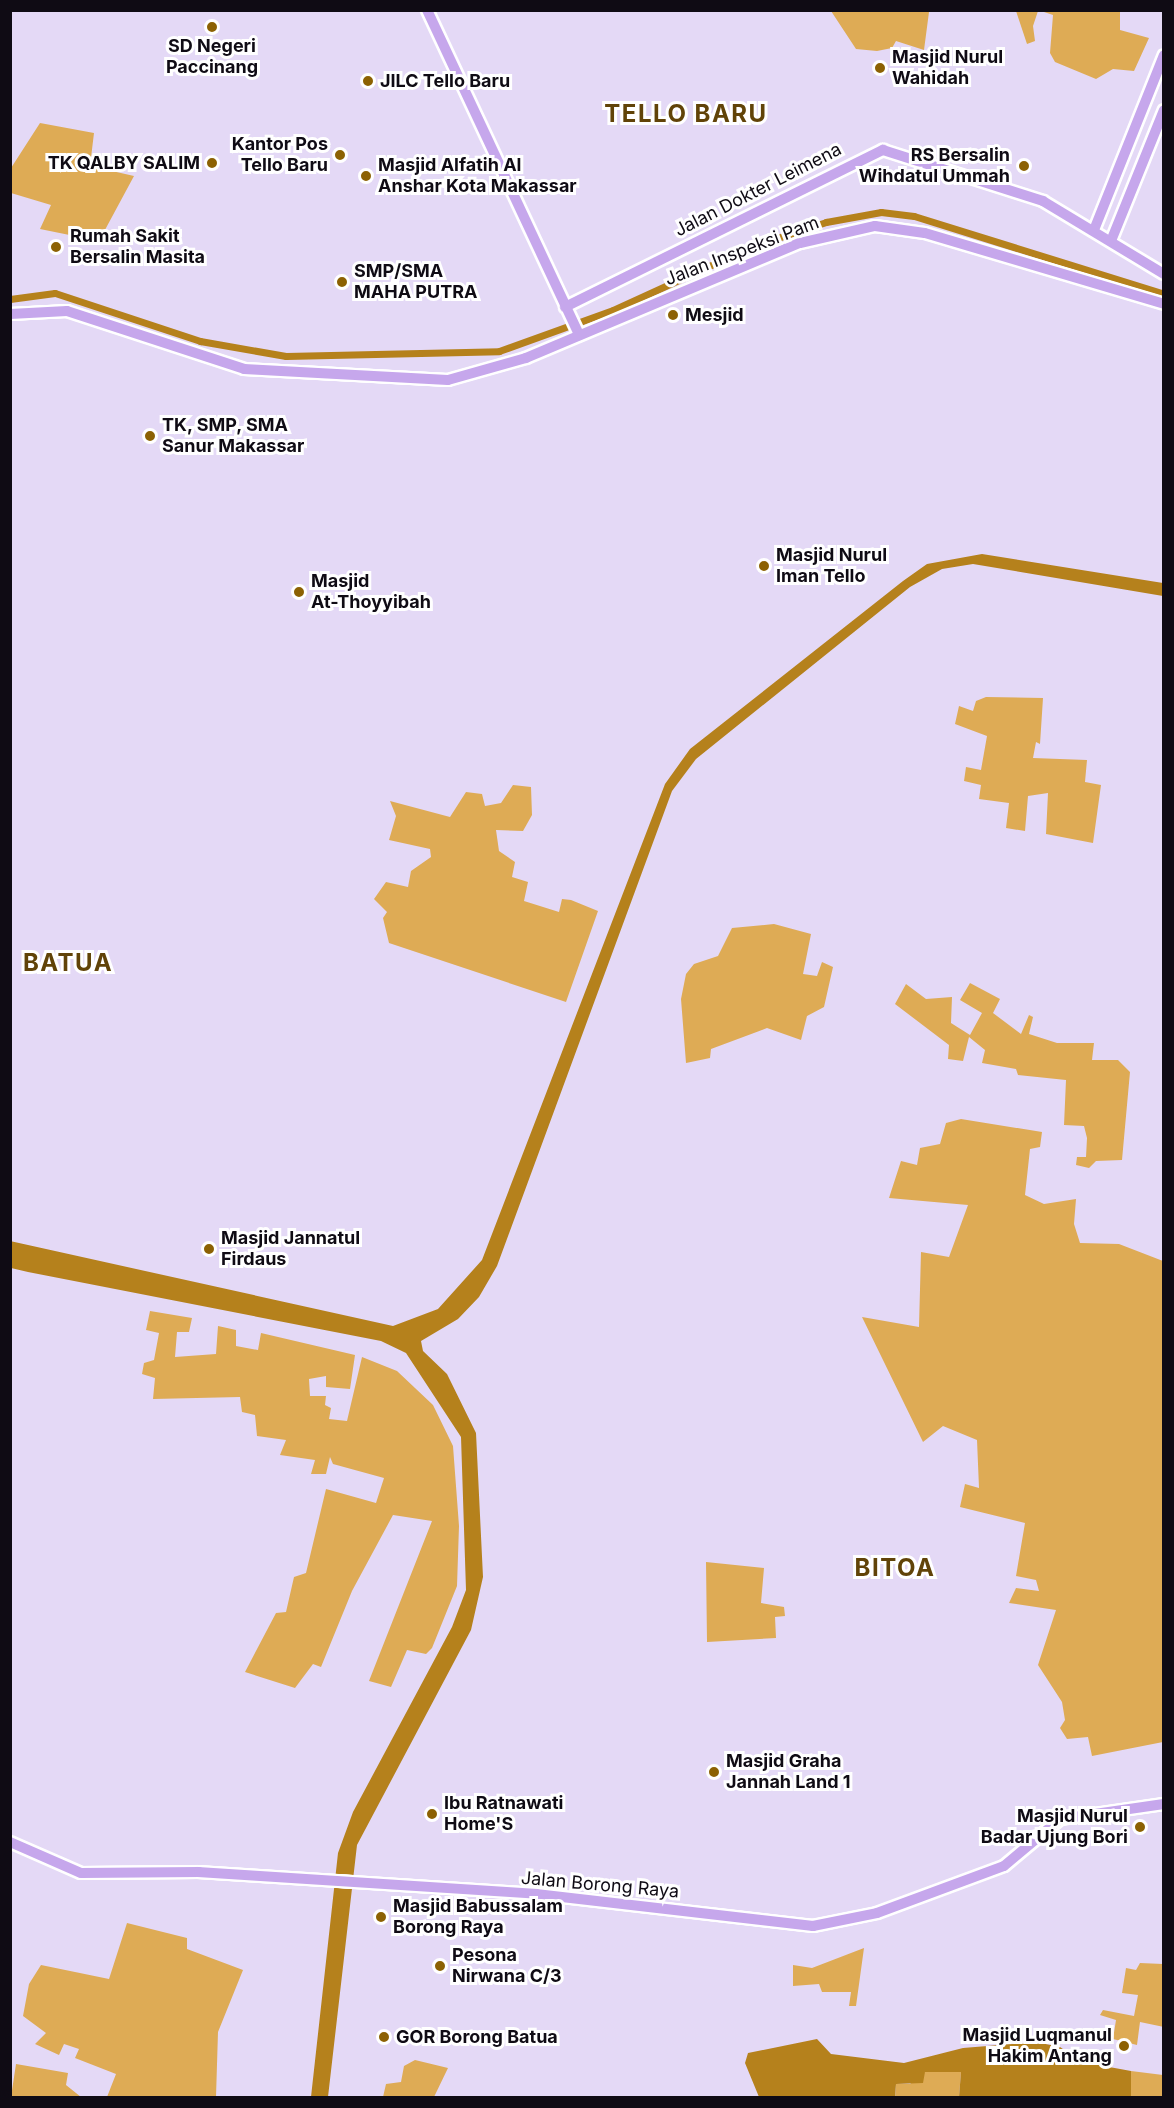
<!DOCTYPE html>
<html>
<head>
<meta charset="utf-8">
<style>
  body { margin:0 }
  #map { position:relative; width:1174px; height:2108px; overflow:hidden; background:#e4d9f6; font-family:Inter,sans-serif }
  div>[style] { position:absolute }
  .green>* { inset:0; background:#deab55 }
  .water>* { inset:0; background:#b5811c }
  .canal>* { height:7px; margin:-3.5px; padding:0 3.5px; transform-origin:3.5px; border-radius:3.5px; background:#b5811c }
  .roads { filter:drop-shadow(2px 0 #fff) drop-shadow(-2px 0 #fff) drop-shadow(0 2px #fff) drop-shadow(0 -2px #fff) }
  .major>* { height:10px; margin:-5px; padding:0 5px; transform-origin:5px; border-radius:5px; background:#c6a7ec }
  .dots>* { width:16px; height:16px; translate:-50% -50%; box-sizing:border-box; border:3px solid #fff; border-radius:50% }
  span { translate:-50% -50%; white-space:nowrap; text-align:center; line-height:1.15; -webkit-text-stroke:6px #fff; paint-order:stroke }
  .poi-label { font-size:18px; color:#0f0b14; font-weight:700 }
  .left { translate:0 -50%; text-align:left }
  .right { translate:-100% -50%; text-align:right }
  .street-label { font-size:18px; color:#0f0b14 }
  .district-label { font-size:24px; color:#614308; font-weight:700; letter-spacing:1.5px }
  .frame { position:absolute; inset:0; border:12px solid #0f0b14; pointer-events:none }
</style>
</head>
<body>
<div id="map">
  <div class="green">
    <i style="clip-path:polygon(831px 11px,965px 11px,929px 12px,924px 50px,896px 41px,892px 48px,877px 51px,856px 49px)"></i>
    <i style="clip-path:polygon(1016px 11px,1038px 11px,1033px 26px,1035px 41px,1027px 44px)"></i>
    <i style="clip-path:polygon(1041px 11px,1120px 11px,1120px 30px,1149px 38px,1134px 71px,1113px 69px,1096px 79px,1055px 62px,1050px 53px,1053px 15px)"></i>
    <i style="clip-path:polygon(40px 123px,94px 133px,90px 166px,134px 176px,99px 241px,40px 229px,51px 205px,11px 193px,11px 168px)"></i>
    <i style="clip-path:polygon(986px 697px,1043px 698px,1040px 744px,1036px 742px,1033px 758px,1087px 760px,1085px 782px,1101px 785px,1093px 843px,1046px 834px,1048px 793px,1028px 796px,1025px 831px,1006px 828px,1009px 803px,979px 799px,981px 785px,964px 781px,966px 767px,981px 770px,987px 736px,955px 724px,959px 706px,973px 711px,976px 701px)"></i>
    <i style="clip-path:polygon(513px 785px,531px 787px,532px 815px,523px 831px,496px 830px,499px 851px,515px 862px,512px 877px,528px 882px,524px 901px,559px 912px,562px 899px,571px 900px,598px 911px,566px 1002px,389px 943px,383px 918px,387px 912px,374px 899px,386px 882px,408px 887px,411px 871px,431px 857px,430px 849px,389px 840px,396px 816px,390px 801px,450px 817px,466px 792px,482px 794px,485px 806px,501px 803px)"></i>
    <i style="clip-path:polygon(774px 924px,811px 934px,803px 974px,817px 976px,822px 962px,833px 967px,824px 1007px,807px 1016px,801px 1040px,767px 1028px,711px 1049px,710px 1058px,686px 1063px,681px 999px,686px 974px,694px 964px,718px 956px,732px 928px)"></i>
    <i style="clip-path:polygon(970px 983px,1000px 999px,993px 1013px,1021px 1034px,1029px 1015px,1033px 1017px,1029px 1034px,1057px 1043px,1094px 1043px,1092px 1060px,1118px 1060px,1130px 1072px,1122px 1160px,1096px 1161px,1089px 1168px,1076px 1165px,1077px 1157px,1086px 1157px,1087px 1138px,1084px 1126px,1064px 1125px,1066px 1080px,1018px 1075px,1016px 1069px,982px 1063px,985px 1050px,969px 1037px,963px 1061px,948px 1059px,949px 1045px,895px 1004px,906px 984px,926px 999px,952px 997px,951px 1023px,970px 1035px,982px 1013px,960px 1000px)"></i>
    <i style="clip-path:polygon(961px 1119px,1042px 1132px,1040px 1147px,1030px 1149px,1025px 1195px,1044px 1204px,1076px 1199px,1074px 1224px,1080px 1243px,1119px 1244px,1163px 1261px,1163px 1742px,1092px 1756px,1088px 1737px,1067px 1739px,1060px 1728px,1065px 1720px,1062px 1702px,1038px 1665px,1056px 1610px,1009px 1603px,1016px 1588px,1039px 1591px,1036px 1580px,1016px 1576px,1025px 1523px,960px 1507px,965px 1484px,979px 1488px,977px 1440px,943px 1426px,923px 1442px,862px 1317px,919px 1327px,921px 1252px,949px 1257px,968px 1205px,889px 1198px,901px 1161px,917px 1165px,920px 1148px,940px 1144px,946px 1123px)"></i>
    <i style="clip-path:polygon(150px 1311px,192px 1318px,189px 1332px,177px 1332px,175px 1357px,216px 1354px,218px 1326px,236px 1330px,236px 1346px,258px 1350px,261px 1333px,355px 1355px,350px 1389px,326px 1387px,326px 1376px,309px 1379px,310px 1396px,326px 1396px,325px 1405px,331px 1408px,329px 1419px,347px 1421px,362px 1357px,397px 1371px,433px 1405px,453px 1446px,459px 1526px,457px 1586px,432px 1648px,426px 1654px,407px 1650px,391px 1687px,369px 1681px,432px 1521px,393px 1515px,352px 1591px,321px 1667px,313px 1664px,295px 1688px,245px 1672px,276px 1613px,286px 1612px,294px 1577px,306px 1573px,326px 1489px,376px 1503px,384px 1478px,333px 1464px,330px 1457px,326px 1474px,311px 1474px,315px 1460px,280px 1455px,286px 1440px,257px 1436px,255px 1415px,242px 1412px,240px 1397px,153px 1399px,155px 1378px,142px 1374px,144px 1363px,154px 1360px,159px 1333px,146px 1330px)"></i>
    <i style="clip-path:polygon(706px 1562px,764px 1568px,761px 1603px,784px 1607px,785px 1616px,775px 1617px,776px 1638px,707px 1642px)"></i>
    <i style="clip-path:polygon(127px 1923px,187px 1938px,187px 1949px,243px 1970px,218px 2032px,216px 2097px,107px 2097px,116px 2074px,75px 2058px,79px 2049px,64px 2044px,59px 2055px,35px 2044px,46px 2033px,23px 2016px,29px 1984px,41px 1965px,109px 1979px)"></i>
    <i style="clip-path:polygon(864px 1948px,856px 2006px,849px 2006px,851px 1992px,822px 1992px,819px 1984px,793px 1986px,793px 1965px,812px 1968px)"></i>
    <i style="clip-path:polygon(1140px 1963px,1163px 1964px,1164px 2027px,1140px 2022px,1137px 2045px,1113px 2039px,1116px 2020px,1100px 2015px,1103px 2010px,1134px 2016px,1138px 1995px,1122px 1993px,1126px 1968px,1136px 1970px)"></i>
    <i style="clip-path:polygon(415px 2060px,448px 2068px,434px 2097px,383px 2097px,386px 2084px,401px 2082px,404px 2066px)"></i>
    <i style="clip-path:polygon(16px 2064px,68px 2073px,66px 2085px,81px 2097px,11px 2097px)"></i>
    <i style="clip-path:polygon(1131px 2071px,1163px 2075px,1163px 2097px,1131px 2098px)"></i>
    <i style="clip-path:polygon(925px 2072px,961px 2072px,959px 2097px,895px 2098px,896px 2084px,910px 2084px)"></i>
  </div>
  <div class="water">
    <i style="clip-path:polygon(982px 554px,1163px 583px,1163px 596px,973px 564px,942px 569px,910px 587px,696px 759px,672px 791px,497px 1266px,479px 1297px,458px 1319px,421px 1341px,423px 1351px,447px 1374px,476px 1433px,483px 1577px,471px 1630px,357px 1845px,328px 2097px,311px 2097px,338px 1853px,353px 1812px,452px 1627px,466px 1590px,461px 1437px,406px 1353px,381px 1341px,28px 1272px,11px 1268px,10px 1241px,393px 1326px,438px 1309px,482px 1260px,665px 784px,690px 749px,903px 581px,927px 564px)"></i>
    <i style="clip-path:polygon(817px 2039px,831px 2054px,904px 2063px,963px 2048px,1036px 2042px,1060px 2047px,1082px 2062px,1131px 2071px,1131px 2097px,959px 2097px,961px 2072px,925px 2072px,923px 2083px,896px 2084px,895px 2097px,759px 2097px,745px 2063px,748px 2053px)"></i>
  </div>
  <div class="canal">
    <i style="left:10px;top:299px;width:45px;rotate:-7.6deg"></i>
    <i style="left:55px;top:293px;width:153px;rotate:18.3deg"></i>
    <i style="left:200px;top:341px;width:87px;rotate:9.9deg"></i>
    <i style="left:286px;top:356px;width:213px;rotate:-1.3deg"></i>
    <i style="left:499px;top:351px;width:121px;rotate:-19.8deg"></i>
    <i style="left:613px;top:310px;width:154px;rotate:-24.6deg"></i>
    <i style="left:753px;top:246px;width:77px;rotate:-18.2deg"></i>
    <i style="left:826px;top:222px;width:56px;rotate:-10.3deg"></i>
    <i style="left:881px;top:212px;width:33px;rotate:7deg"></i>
    <i style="left:914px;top:216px;width:262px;rotate:17.3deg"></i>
  </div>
  <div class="roads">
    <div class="major">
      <i style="left:427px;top:10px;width:359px;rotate:64.9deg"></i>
      <i style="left:1094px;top:230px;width:188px;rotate:-68.2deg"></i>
      <i style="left:1111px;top:241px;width:141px;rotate:-68deg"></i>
      <i style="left:565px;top:307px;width:355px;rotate:-26.3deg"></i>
      <i style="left:883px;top:150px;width:168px;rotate:17.7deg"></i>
      <i style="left:1043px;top:201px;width:141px;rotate:31.1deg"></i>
      <i style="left:10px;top:314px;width:57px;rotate:-3deg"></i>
      <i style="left:67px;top:311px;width:186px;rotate:18.1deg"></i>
      <i style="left:244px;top:369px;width:204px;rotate:3.1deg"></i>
      <i style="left:448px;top:380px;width:81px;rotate:-15.8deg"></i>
      <i style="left:526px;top:358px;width:297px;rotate:-22.8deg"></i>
      <i style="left:800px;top:243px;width:77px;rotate:-12.8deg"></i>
      <i style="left:875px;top:226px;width:50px;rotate:8deg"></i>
      <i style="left:925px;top:233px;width:249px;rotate:16.5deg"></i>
      <i style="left:10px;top:1842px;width:77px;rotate:23.6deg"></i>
      <i style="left:81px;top:1873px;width:118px;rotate:-0.5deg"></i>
      <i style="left:199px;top:1872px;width:338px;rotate:3.7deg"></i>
      <i style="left:536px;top:1894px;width:279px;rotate:6.6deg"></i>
      <i style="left:813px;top:1926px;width:65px;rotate:-11.5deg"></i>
      <i style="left:877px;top:1913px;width:135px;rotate:-20.3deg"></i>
      <i style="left:1004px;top:1866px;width:73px;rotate:-40deg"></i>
      <i style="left:1060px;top:1819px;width:105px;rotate:-8.2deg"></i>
    </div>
  </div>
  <div class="dots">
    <i style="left:212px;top:27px;background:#8c6103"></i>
    <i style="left:880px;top:68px;background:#8c6103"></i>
    <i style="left:368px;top:81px;background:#8c6103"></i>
    <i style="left:340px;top:155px;background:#8c6103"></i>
    <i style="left:212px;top:163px;background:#8c6103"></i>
    <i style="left:1024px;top:166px;background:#8c6103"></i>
    <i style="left:366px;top:176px;background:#8c6103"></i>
    <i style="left:56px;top:247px;background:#8c6103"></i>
    <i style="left:342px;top:282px;background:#8c6103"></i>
    <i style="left:673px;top:315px;background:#8c6103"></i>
    <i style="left:150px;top:436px;background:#8c6103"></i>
    <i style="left:764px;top:566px;background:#8c6103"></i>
    <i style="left:299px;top:592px;background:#8c6103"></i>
    <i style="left:209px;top:1249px;background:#8c6103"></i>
    <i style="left:714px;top:1772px;background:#8c6103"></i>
    <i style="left:432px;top:1814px;background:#8c6103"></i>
    <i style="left:1140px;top:1827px;background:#8c6103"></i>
    <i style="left:381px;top:1917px;background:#8c6103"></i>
    <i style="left:440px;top:1966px;background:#8c6103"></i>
    <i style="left:384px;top:2037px;background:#8c6103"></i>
    <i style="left:1124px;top:2046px;background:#8c6103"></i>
  </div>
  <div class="poi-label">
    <span style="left:212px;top:57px">SD Negeri<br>Paccinang</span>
    <span class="left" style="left:892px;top:68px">Masjid Nurul<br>Wahidah</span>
    <span class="left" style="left:380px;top:81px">JILC Tello Baru</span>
    <span class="right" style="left:328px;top:155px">Kantor Pos<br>Tello Baru</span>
    <span class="right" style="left:1010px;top:166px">RS Bersalin<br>Wihdatul Ummah</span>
    <span class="right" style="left:200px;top:163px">TK QALBY SALIM</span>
    <span class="left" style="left:378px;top:176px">Masjid Alfatih Al<br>Anshar Kota Makassar</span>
    <span class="left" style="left:70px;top:247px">Rumah Sakit<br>Bersalin Masita</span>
    <span class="left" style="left:354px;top:282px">SMP/SMA<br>MAHA PUTRA</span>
    <span class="left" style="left:685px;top:315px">Mesjid</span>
    <span class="left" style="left:162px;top:436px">TK, SMP, SMA<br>Sanur Makassar</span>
    <span class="left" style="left:776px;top:566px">Masjid Nurul<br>Iman Tello</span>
    <span class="left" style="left:311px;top:592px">Masjid<br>At-Thoyyibah</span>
    <span class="left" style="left:221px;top:1249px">Masjid Jannatul<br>Firdaus</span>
    <span class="left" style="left:726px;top:1772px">Masjid Graha<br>Jannah Land 1</span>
    <span class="left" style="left:444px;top:1814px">Ibu Ratnawati<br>Home'S</span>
    <span class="right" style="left:1128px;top:1827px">Masjid Nurul<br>Badar Ujung Bori</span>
    <span class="left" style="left:393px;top:1917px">Masjid Babussalam<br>Borong Raya</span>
    <span class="left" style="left:452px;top:1966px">Pesona<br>Nirwana C/3</span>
    <span class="right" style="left:1112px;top:2046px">Masjid Luqmanul<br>Hakim Antang</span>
    <span class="left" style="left:396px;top:2037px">GOR Borong Batua</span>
  </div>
  <div class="street-label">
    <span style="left:758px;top:190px;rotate:-27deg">Jalan Dokter Leimena</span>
    <span style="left:742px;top:251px;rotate:-21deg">Jalan Inspeksi Pam</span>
    <span style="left:600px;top:1885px;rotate:5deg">Jalan Borong Raya</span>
  </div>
  <div class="district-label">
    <span style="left:686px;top:114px">TELLO BARU</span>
    <span style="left:68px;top:963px">BATUA</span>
    <span style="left:895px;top:1568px">BITOA</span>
  </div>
  <div class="frame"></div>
</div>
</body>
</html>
